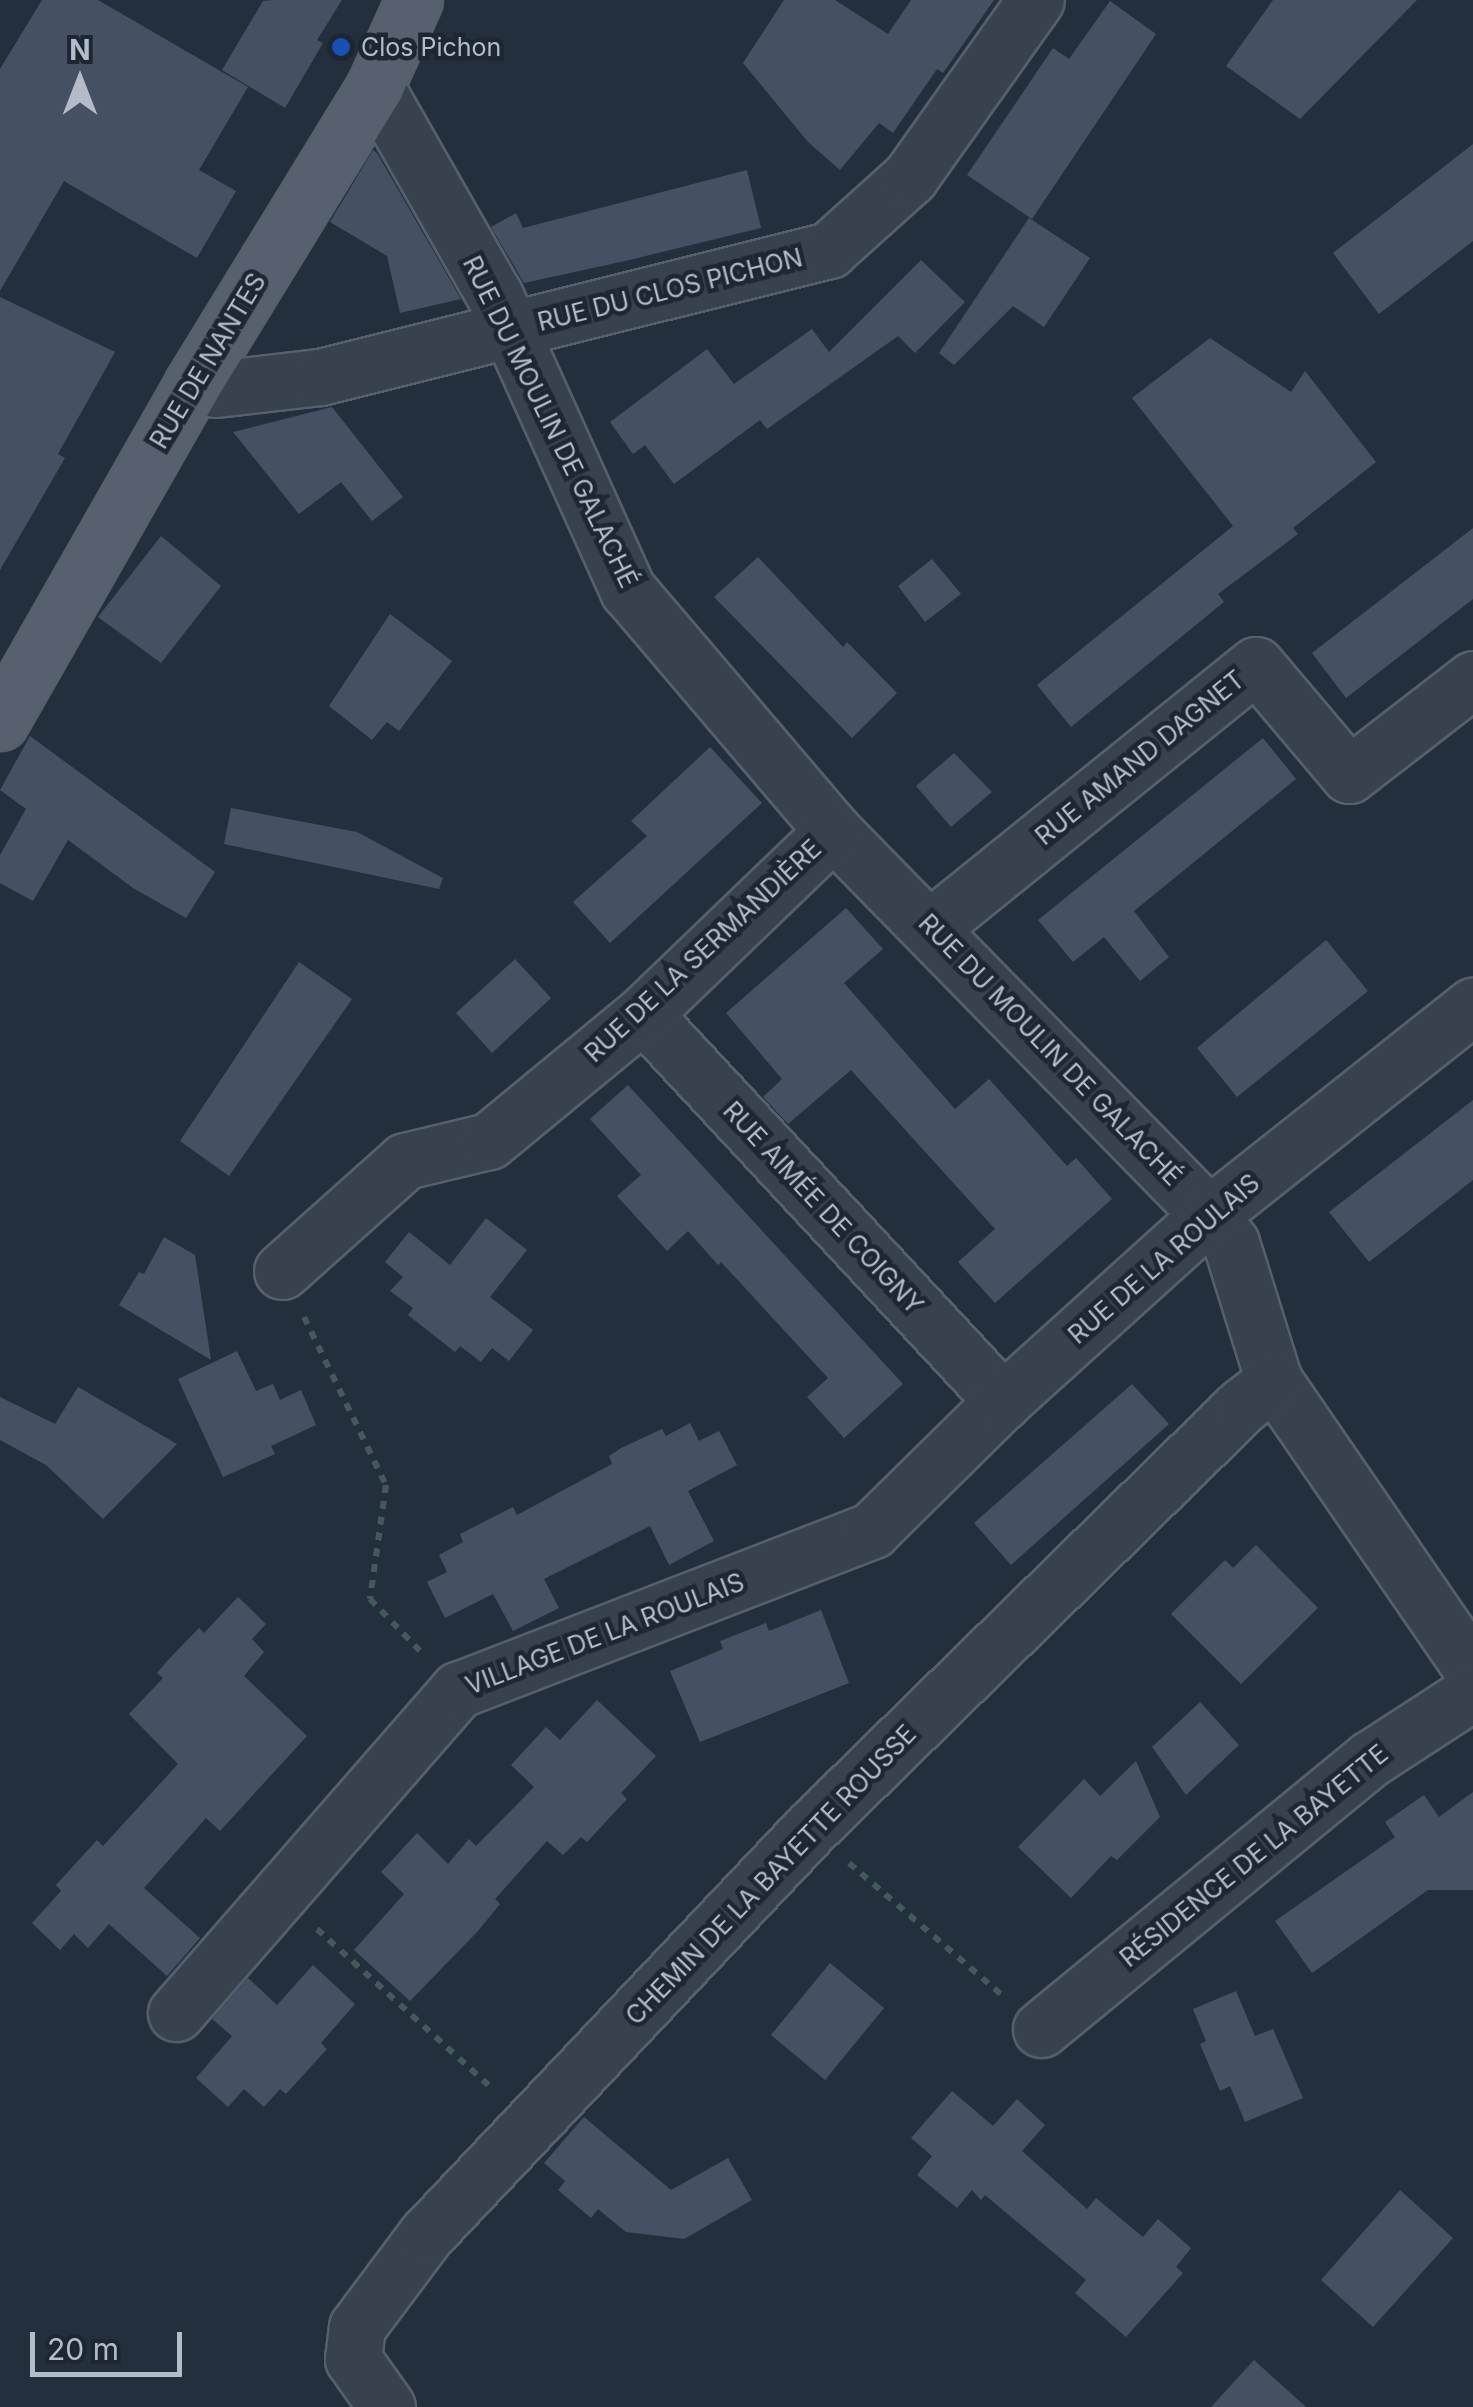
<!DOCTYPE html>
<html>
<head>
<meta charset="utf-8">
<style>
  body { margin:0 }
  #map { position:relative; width:1473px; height:2407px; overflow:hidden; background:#242f3e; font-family:Inter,sans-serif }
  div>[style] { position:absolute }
  .building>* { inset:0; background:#455162 }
  .path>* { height:6px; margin-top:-3px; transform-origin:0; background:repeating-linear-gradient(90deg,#44595c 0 8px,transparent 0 16px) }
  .roads { filter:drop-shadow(2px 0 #565f6c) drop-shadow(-2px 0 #565f6c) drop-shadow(0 2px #565f6c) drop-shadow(0 -2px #565f6c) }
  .minor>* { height:55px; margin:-27.5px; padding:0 27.5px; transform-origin:27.5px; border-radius:27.5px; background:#38414e }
  .major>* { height:55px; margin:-27.5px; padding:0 27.5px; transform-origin:27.5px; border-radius:27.5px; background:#56606e }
  .dots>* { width:28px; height:28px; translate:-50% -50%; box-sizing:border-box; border:5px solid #1d2633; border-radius:50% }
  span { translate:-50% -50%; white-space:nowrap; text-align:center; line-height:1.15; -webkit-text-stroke:9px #1d2633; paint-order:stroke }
  .poi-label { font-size:25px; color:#b4bcc9 }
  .left { translate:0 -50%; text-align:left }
  .street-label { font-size:25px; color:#b4bcc9 }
  .north { position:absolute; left:30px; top:30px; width:100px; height:100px; -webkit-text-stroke:8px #1d2633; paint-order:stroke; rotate:0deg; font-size:28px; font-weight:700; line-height:40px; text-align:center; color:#b4bcc9 }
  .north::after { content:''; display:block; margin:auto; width:35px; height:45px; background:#b4bcc9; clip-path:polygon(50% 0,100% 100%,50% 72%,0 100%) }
  .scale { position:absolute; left:30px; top:2332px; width:152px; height:45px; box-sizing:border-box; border:5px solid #b4bcc9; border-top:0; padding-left:12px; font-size:30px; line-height:35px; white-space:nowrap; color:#b4bcc9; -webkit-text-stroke:8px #1d2633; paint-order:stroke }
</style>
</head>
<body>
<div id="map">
  <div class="building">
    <i style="clip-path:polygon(42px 0,98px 0,248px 87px,199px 170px,236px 191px,197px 258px,64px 181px,0 291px,0 69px)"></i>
    <i style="clip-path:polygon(274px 0,342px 0,317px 40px,323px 43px,285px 108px,222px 70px,263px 1px)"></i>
    <i style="clip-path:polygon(784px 0,835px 0,888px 34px,911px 0,994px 0,943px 73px,937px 69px,893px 133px,879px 123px,840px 170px,808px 142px,743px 63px)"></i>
    <i style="clip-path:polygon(1273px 0,1417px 0,1300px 119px,1226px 66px)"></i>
    <i style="clip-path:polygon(1110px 1px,1156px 34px,1032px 219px,967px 175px,1053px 48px,1069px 59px)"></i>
    <i style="clip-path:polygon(1473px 144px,1473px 241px,1379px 314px,1333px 253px)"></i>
    <i style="clip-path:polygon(373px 150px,377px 153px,461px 299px,400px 313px,387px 256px,330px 222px)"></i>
    <i style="clip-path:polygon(747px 170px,761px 228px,625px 261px,524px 283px,491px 227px,516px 213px,523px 228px)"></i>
    <i style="clip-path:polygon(1029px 218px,1090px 258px,1044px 327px,1013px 306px,954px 365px,939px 353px)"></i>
    <i style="clip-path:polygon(921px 260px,965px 302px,915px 353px,898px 336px,767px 429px,760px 420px,674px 484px,645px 445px,633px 454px,610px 422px,707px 349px,734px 384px,812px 329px,829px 352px)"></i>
    <i style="clip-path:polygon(0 297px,115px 352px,58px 454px,65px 458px,0 570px)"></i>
    <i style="clip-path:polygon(1210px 338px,1291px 392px,1305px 371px,1376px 462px,1293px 528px,1298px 534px,1218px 594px,1224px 602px,1071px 727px,1037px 685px,1233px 526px,1132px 398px)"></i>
    <i style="clip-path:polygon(332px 407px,403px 497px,372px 521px,341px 482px,299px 514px,233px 432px)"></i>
    <i style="clip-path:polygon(1473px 528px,1473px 599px,1346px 698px,1312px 653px)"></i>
    <i style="clip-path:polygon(161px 536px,221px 586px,161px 663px,98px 617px)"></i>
    <i style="clip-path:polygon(758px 557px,843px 647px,847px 642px,897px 693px,852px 738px,714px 597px)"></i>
    <i style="clip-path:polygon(932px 559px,961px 594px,925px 622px,898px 586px)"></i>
    <i style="clip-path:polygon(390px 614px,452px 661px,399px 731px,387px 722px,372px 740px,329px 706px)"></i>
    <i style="clip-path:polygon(30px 736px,215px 872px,186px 918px,133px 888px,68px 840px,33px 901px,0 883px,0 855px,26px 809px,0 790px)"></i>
    <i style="clip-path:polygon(1263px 738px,1296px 779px,1134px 911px,1169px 957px,1140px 981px,1104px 937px,1073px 962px,1038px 920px)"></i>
    <i style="clip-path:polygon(710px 747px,762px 803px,610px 943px,573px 902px,647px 836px,631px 821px)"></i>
    <i style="clip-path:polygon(954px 753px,992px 792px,951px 827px,916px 786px)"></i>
    <i style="clip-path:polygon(231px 808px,357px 832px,443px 878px,439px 889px,224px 844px)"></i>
    <i style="clip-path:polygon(846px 908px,883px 949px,844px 983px,955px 1109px,989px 1079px,1067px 1166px,1076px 1158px,1112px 1199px,995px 1303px,958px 1262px,995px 1229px,851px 1070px,788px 1124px,763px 1097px,782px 1079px,726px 1013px)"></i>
    <i style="clip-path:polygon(1326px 940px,1368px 991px,1237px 1097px,1197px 1048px)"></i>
    <i style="clip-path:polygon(515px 959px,551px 998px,492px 1053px,456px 1013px)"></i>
    <i style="clip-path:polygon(299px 962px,352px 999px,229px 1176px,180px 1141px)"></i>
    <i style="clip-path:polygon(628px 1085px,903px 1384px,844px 1438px,807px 1397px,828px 1378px,721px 1262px,718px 1265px,688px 1231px,667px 1251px,617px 1196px,641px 1175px,590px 1119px)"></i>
    <i style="clip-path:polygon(1473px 1100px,1473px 1180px,1369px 1262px,1329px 1212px)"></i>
    <i style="clip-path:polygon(486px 1218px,527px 1250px,490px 1297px,533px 1330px,509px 1361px,492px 1348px,481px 1362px,460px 1346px,455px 1352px,408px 1315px,413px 1308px,390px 1291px,403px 1277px,385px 1262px,409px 1232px,450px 1265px)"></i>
    <i style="clip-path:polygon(164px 1237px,195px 1255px,211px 1360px,119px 1305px,139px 1272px,144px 1274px)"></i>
    <i style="clip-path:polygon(237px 1351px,256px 1391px,273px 1384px,280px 1400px,301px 1390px,316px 1425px,271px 1446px,275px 1454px,223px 1477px,178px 1379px)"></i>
    <i style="clip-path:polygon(1132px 1384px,1169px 1424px,1011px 1565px,974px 1523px)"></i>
    <i style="clip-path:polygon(78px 1387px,177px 1444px,103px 1519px,46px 1465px,0 1440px,0 1397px,55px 1424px)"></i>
    <i style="clip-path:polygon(690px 1423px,699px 1441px,719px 1431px,737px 1465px,688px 1491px,714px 1541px,669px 1565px,650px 1526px,544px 1579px,559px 1608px,513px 1631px,493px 1594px,445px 1618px,427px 1582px,447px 1572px,439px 1555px,463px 1542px,460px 1534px,513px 1507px,517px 1515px,612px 1464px,609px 1456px,621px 1448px,662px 1429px,666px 1436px)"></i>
    <i style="clip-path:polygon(1256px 1545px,1318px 1608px,1241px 1684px,1171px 1614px,1225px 1560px,1233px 1568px)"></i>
    <i style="clip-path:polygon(238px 1597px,266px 1624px,252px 1639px,264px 1652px,244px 1676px,307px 1736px,220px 1831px,206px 1818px,144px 1888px,200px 1938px,167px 1976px,109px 1924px,88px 1948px,74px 1934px,60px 1950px,32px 1923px,61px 1891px,56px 1885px,97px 1840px,103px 1846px,178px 1764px,129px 1714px,163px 1678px,157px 1673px,167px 1661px,199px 1628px,204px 1633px)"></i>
    <i style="clip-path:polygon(821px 1610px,849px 1683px,700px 1742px,670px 1671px,723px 1649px,720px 1641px,766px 1623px,769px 1631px)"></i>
    <i style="clip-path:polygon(597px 1700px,656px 1756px,621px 1793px,627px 1799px,587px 1842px,581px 1837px,563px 1855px,547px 1841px,495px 1899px,500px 1904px,478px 1931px,410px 2001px,354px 1950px,404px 1894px,381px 1872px,417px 1833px,448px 1864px,469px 1839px,476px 1846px,534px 1787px,511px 1765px,546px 1727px,560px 1740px)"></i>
    <i style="clip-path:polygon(1200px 1702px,1239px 1745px,1186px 1795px,1152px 1747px)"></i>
    <i style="clip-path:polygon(1136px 1761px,1160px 1817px,1117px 1860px,1111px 1856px,1071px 1898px,1018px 1847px,1084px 1779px,1100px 1796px)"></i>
    <i style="clip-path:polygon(1473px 1792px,1473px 1890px,1428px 1890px,1312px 1973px,1275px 1921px,1395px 1837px,1385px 1822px,1424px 1795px,1439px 1817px)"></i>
    <i style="clip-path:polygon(830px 1963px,884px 2008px,825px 2080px,771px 2035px)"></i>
    <i style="clip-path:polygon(313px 1965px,355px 2004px,321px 2043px,327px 2049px,286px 2094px,280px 2089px,264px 2107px,244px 2089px,228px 2107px,196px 2078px,232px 2036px,212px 2019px,248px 1978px,277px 2005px)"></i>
    <i style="clip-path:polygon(1236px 1991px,1255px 2036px,1273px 2029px,1303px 2098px,1245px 2122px,1230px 2086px,1220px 2091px,1200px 2044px,1206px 2041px,1193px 2009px)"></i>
    <i style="clip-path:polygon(952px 2091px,993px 2126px,1017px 2099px,1045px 2125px,1022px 2151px,1087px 2209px,1096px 2198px,1143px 2237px,1158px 2219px,1191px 2248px,1176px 2267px,1183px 2273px,1126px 2337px,1075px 2293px,1086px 2280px,985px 2195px,981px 2200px,972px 2190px,957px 2208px,917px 2175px,932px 2156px,911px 2138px)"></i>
    <i style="clip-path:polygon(584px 2117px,671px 2190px,728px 2158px,752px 2200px,684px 2239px,626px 2232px,598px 2209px,591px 2218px,558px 2190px,565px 2181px,544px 2163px)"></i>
    <i style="clip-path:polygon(1400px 2190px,1453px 2238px,1373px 2327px,1321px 2280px)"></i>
    <i style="clip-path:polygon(1254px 2360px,1306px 2407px,1211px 2407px)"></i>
  </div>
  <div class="path">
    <i style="left:304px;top:1317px;width:187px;rotate:64deg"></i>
    <i style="left:386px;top:1485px;width:115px;rotate:98deg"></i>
    <i style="left:370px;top:1599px;width:75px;rotate:46.1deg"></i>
    <i style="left:849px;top:1863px;width:202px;rotate:40.8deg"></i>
    <i style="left:317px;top:1929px;width:238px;rotate:42.3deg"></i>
  </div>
  <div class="roads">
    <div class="minor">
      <i style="left:375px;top:86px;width:242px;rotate:60.3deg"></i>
      <i style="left:495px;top:296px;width:323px;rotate:65.7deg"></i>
      <i style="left:628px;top:590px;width:316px;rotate:49.6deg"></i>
      <i style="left:833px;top:831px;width:537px;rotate:45.6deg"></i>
      <i style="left:1209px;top:1215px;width:36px;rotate:52deg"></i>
      <i style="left:1231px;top:1243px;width:145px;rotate:72.7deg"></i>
      <i style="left:1274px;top:1381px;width:352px;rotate:55.5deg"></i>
      <i style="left:192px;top:385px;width:24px;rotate:9deg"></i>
      <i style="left:216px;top:389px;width:105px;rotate:-6.6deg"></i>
      <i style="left:320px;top:377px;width:525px;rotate:-14.01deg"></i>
      <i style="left:829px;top:250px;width:109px;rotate:-42deg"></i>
      <i style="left:910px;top:177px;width:217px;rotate:-54.6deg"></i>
      <i style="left:931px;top:927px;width:417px;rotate:-38.9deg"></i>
      <i style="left:1256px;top:665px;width:144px;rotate:49.8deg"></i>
      <i style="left:1349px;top:775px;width:157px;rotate:-37.7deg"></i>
      <i style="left:643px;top:1014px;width:529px;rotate:47.07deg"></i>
      <i style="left:282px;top:1271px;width:165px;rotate:-41.8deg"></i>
      <i style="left:405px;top:1161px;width:86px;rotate:-13.4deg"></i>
      <i style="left:489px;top:1141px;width:200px;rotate:-39.5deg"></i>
      <i style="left:643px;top:1014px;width:264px;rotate:-43.9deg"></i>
      <i style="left:176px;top:2013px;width:429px;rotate:-48.9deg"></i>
      <i style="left:458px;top:1690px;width:444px;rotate:-21.1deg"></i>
      <i style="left:872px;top:1530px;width:184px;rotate:-44.6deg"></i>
      <i style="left:1003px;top:1401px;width:278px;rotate:-42.1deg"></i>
      <i style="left:1209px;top:1215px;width:337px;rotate:-38.4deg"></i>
      <i style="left:1041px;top:2029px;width:426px;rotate:-39.4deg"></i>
      <i style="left:1370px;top:1759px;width:123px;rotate:-33deg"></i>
      <i style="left:387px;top:2407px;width:59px;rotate:-125.3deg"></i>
      <i style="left:353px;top:2359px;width:32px;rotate:-83deg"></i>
      <i style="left:357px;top:2327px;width:114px;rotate:-53.2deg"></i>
      <i style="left:425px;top:2236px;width:560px;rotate:-46.59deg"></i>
      <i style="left:810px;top:1829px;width:605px;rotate:-44.4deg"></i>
      <i style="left:1242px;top:1406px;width:41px;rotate:-38deg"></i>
    </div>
    <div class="major">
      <i style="left:0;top:722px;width:388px;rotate:-60.3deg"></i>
      <i style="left:192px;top:385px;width:351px;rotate:-58.5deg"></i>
      <i style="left:375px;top:86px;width:94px;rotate:-65.6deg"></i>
    </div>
  </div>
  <div class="dots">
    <i style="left:341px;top:47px;background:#1a4fb4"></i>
  </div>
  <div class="poi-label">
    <span class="left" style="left:361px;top:47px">Clos Pichon</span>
  </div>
  <div class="street-label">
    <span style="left:670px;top:290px;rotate:-14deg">RUE DU CLOS PICHON</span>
    <span style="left:208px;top:361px;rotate:-59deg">RUE DE NANTES</span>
    <span style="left:550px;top:422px;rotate:64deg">RUE DU MOULIN DE GALACHÉ</span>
    <span style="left:1140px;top:758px;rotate:-39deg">RUE AMAND DAGNET</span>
    <span style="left:703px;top:951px;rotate:-43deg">RUE DE LA SERMANDIÈRE</span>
    <span style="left:1050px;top:1050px;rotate:46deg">RUE DU MOULIN DE GALACHÉ</span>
    <span style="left:823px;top:1208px;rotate:47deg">RUE AIMÉE DE COIGNY</span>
    <span style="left:1164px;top:1259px;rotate:-41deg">RUE DE LA ROULAIS</span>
    <span style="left:605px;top:1634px;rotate:-21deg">VILLAGE DE LA ROULAIS</span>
    <span style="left:1254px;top:1856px;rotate:-39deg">RÉSIDENCE DE LA BAYETTE</span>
    <span style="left:771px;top:1875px;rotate:-46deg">CHEMIN DE LA BAYETTE ROUSSE</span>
  </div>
  <div class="north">N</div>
  <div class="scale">20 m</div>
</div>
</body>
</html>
